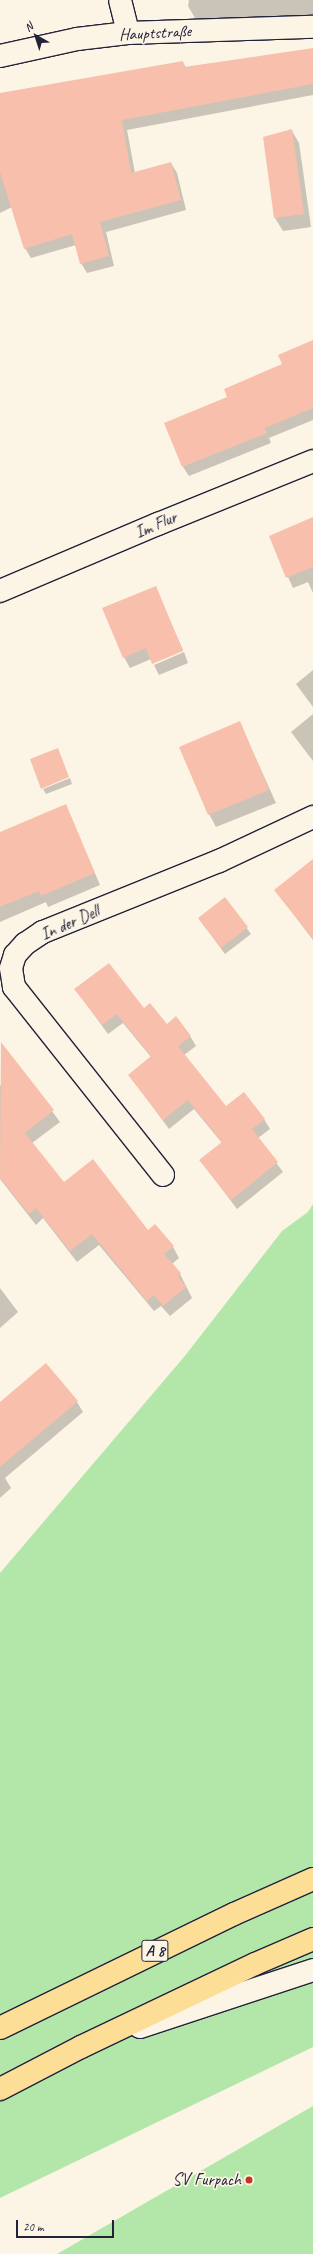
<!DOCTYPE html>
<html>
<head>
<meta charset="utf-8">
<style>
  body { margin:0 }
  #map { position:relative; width:313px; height:2254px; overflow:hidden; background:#fcf5e5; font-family:Caveat,sans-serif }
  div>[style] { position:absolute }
  .green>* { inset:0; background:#b3e7a9 }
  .shadow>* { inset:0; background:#0003 }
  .building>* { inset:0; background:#f8c0ac }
  .roads { filter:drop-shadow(1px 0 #22223b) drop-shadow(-1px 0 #22223b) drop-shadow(0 1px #22223b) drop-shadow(0 -1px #22223b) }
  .minor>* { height:22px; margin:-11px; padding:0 11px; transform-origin:11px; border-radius:11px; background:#fcf5e5 }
  .highway>* { height:22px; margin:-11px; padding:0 11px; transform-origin:11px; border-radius:11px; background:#fcde96 }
  .dots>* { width:11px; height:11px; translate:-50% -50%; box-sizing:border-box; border:2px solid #fcf5e5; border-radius:50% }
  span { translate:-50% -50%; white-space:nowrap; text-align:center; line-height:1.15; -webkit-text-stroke:3.5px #fcf5e5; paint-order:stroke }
  .shield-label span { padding:1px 3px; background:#fcf5e5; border:1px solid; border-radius:3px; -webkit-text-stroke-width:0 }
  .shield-label { font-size:16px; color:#22223b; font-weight:700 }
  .street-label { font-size:17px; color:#22223b }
  .poi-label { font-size:17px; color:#22223b }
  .right { translate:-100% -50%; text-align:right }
  .north { position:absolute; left:16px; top:16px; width:40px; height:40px; -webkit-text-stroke:3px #fcf5e5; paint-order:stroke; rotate:321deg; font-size:11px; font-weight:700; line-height:16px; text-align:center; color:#22223b }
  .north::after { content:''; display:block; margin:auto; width:14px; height:18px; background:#22223b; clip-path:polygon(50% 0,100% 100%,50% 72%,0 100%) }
  .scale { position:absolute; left:16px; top:2220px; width:98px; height:18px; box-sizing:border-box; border:2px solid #22223b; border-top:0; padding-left:5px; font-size:12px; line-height:14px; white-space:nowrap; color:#22223b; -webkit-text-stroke:3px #fcf5e5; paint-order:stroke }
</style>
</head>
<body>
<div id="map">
  <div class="green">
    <i style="clip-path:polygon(313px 1204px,313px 2047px,0 2198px,0 1573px,184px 1357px,282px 1231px,308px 1212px)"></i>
    <i style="clip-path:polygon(313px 2106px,313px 2254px,57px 2254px)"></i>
  </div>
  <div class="shadow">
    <i style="clip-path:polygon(189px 0,313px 0,313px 24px,195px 18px,188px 6px)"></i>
    <i style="clip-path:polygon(313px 49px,313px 95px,127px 130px,135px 173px,171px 163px,177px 173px,186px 210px,106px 232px,114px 266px,87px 273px,81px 263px,76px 245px,31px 258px,25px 248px,12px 207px,0 213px,0 94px,183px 62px,186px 68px)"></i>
    <i style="clip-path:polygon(292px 131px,299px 143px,311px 227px,283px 231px,275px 218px,264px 138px)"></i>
    <i style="clip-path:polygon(313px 341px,313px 420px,269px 438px,271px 443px,189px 476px,183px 467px,228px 398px,283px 365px)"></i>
    <i style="clip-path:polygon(313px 519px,313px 593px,308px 582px,293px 588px,270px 537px)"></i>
    <i style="clip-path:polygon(155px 587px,183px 650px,153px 663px,151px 659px,130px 668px,124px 657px)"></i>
    <i style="clip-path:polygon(184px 652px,188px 663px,159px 675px,154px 665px)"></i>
    <i style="clip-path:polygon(313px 670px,313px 707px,296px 684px)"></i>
    <i style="clip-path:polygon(313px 714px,313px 761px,291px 732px)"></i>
    <i style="clip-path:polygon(240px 723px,276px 803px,216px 827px,209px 814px)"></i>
    <i style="clip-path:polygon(70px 778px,72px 784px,46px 794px,43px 789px)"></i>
    <i style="clip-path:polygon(66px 806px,100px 885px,48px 907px,46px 902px,0 922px,0 841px)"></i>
    <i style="clip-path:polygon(313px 861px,313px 940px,275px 890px)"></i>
    <i style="clip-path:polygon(225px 899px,251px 934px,225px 954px,199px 919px)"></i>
    <i style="clip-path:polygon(76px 990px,144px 1009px,167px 1025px,190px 1036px,196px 1046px,184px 1055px,226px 1107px,264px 1119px,270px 1129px,258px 1138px,283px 1172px,237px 1209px,200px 1160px,222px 1143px,194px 1109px,169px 1129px,129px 1075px,151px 1057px,123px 1023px,108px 1034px)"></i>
    <i style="clip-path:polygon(21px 1069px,60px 1122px,32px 1143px,64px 1183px,173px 1247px,179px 1258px,172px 1264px,180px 1274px,192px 1298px,170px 1316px,161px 1306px,154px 1311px,99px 1245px,77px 1262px,43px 1218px,36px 1225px,0 1179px,0 1086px)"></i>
    <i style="clip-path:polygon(0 1288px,18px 1312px,0 1328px)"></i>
    <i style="clip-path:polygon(77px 1402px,83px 1412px,5px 1478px,11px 1488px,0 1498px,0 1407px)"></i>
  </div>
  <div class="building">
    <i style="clip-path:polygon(313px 48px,313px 84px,122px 120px,131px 173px,171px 162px,181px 200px,100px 222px,109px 256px,80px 264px,72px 234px,24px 249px,0 172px,0 93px,183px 61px,184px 67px)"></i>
    <i style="clip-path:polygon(292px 129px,304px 214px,274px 218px,263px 137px)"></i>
    <i style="clip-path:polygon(313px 340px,313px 408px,265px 428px,267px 433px,182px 467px,164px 423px,227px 397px,224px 389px,282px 364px,278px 355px)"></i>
    <i style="clip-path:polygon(313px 517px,313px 567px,286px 578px,269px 536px)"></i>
    <i style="clip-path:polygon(156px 586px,183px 651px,152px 664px,146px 648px,123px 658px,102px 608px)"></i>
    <i style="clip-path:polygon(240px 721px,269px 790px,208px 815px,179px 747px)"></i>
    <i style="clip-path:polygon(58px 748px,69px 777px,41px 789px,30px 759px)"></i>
    <i style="clip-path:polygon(66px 804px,95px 873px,41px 896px,39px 891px,0 907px,0 832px)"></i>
    <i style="clip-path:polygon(313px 859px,313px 939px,274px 890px)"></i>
    <i style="clip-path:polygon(225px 897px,248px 927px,221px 948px,198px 918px)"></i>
    <i style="clip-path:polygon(109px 963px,144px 1008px,150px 1003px,167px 1024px,176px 1016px,191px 1036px,178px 1046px,226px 1106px,244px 1092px,265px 1119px,252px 1129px,278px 1162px,231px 1200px,199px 1160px,222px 1142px,188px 1100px,163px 1120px,128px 1075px,151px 1056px,117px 1014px,102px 1025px,74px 989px)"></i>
    <i style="clip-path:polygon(1px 1042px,54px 1110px,25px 1133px,64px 1182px,93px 1159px,148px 1230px,155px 1224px,174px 1246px,164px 1254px,181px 1273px,178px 1276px,186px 1287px,163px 1306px,154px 1295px,147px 1301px,92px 1234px,70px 1251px,36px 1208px,29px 1214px,0 1178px)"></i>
    <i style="clip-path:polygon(46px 1363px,78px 1401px,0 1467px,0 1402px)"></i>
  </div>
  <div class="roads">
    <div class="minor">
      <i style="left:120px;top:0;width:34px;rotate:76deg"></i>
      <i style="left:0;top:56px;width:79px;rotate:-12.4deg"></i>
      <i style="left:77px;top:39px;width:51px;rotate:-6.7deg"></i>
      <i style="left:128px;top:33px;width:185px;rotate:-1.9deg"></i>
      <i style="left:0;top:591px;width:172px;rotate:-23deg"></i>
      <i style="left:158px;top:524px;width:167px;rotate:-22.1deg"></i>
      <i style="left:163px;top:1175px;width:240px;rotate:-128.4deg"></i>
      <i style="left:14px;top:987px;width:19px;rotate:-99deg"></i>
      <i style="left:11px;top:968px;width:14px;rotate:-73deg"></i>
      <i style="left:15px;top:955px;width:15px;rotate:-48deg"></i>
      <i style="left:25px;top:944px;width:22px;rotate:-34deg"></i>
      <i style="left:43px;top:932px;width:190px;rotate:-22deg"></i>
      <i style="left:219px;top:861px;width:104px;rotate:-25.1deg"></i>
      <i style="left:140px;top:2027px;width:182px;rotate:-18.2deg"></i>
    </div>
    <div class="highway">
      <i style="left:0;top:2028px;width:260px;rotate:-26deg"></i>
      <i style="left:234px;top:1914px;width:86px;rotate:-23.9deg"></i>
      <i style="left:0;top:2089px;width:91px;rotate:-27.4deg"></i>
      <i style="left:81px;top:2047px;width:193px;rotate:-25.5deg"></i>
      <i style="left:255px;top:1964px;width:63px;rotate:-23.3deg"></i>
    </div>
  </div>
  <div class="dots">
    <i style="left:249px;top:2180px;background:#c8321e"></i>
  </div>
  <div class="shield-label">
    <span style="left:155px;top:1951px">A 8</span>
  </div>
  <div class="street-label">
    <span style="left:155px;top:33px;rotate:-3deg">Hauptstraße</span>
    <span style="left:156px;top:525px;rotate:-23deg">Im Flur</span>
    <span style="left:70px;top:923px;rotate:-24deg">In der Dell</span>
  </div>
  <div class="poi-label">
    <span class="right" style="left:241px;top:2180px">SV Furpach</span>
  </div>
  <div class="north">N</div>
  <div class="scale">20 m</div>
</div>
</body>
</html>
